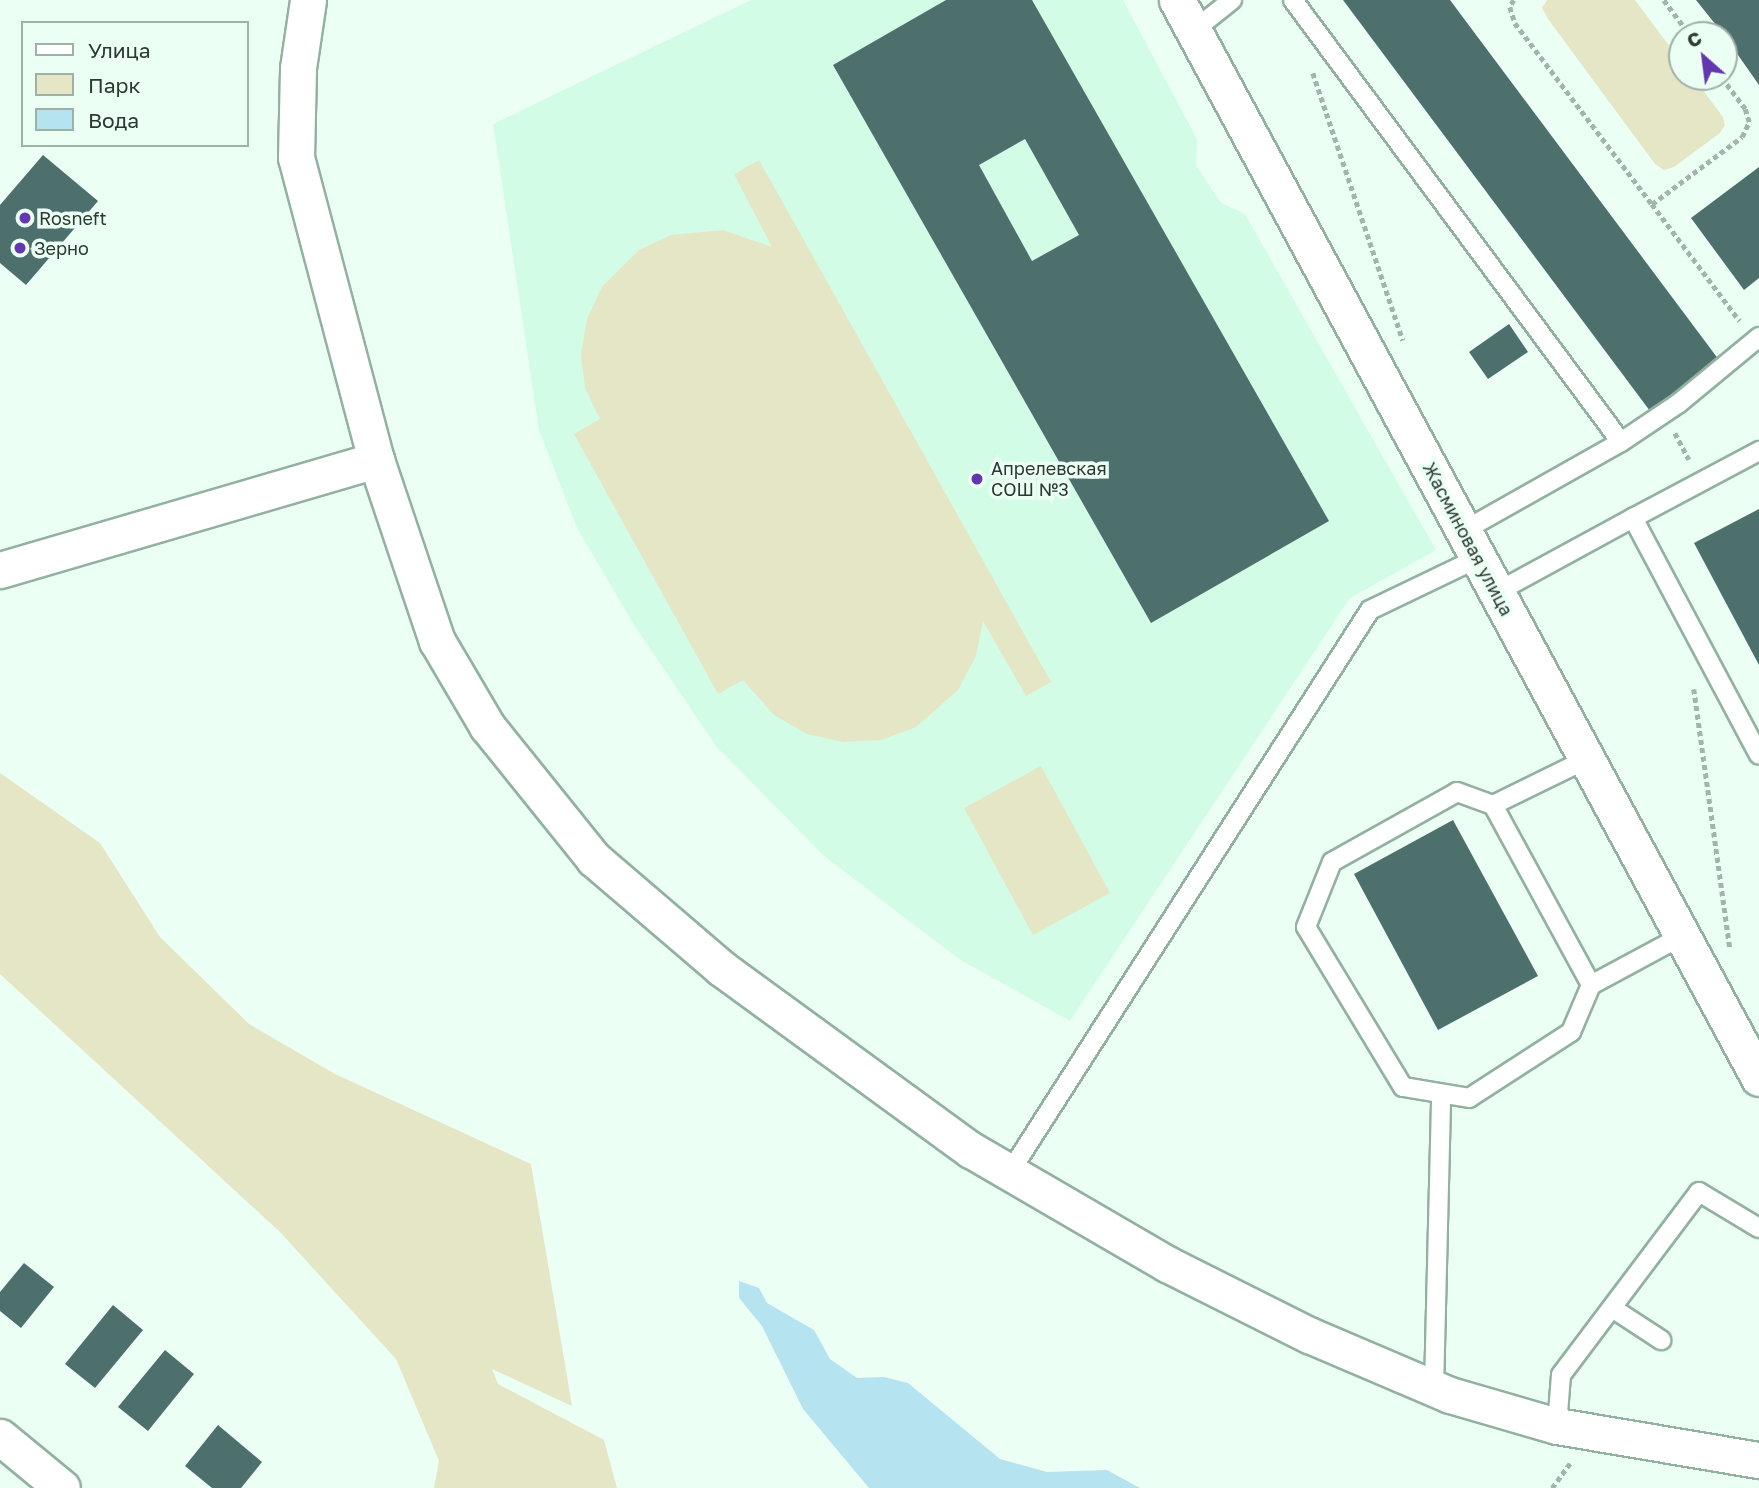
<!DOCTYPE html>
<html>
<head>
<meta charset="utf-8">
<style>
  body { margin:0 }
  #map { position:relative; width:1759px; height:1488px; overflow:hidden; background:#ebfff4; font-family:"Golos Text",sans-serif }
  div>[style] { position:absolute }
  .built>* { inset:0; background:#d2fce6 }
  .green>* { inset:0; background:#e5e6c5 }
  .water>* { inset:0; background:#b5e3f0 }
  .building>* { inset:0; background:#4d706d }
  .path>* { height:4.5px; margin-top:-2.25px; transform-origin:0; background:repeating-linear-gradient(90deg,#a2b4ab 0 5px,transparent 0 8.5px) }
  .roads { filter:drop-shadow(2px 0 #92b1a1) drop-shadow(-2px 0 #92b1a1) drop-shadow(0 2px #92b1a1) drop-shadow(0 -2px #92b1a1) }
  .lane>* { height:18px; margin:-9px; padding:0 9px; transform-origin:9px; border-radius:9px; background:#fff }
  .street>* { height:35px; margin:-17.5px; padding:0 17.5px; transform-origin:17.5px; border-radius:17.5px; background:#fff }
  .dots>* { width:19px; height:19px; translate:-50% -50%; box-sizing:border-box; border:4px solid #ebfff4; border-radius:50% }
  span { translate:-50% -50%; white-space:nowrap; text-align:center; line-height:1.15; -webkit-text-stroke:7px #ebfff4; paint-order:stroke }
  .poi-label { font-size:18px; color:#2c3933 }
  .left { translate:0 -50%; text-align:left }
  .street-label { font-size:18px; color:#2c3933 }
  .legend { position:absolute; left:21px; top:21px; width:228px; height:126px; box-sizing:border-box; background:#ebfff4; border:2px solid #9fb0a7; margin:0; padding:9px 12px; list-style:none; font-size:21px; color:#2c3933 }
  .legend li { display:flex; align-items:center; gap:14px; height:35px }
  .legend b { width:35px; border:2px solid #9fb0a7 }
  .north { position:absolute; left:1668px; top:21px; width:70px; height:70px; box-sizing:border-box; background:#ebfff4; border:2px solid #9fb0a7; border-radius:50%; rotate:332deg; font-size:19px; font-weight:700; line-height:28px; text-align:center; color:#2c3933 }
  .north::after { content:''; display:block; margin:auto; width:24px; height:32px; background:#6437af; clip-path:polygon(50% 0,100% 100%,50% 72%,0 100%) }
</style>
</head>
<body>
<div id="map">
  <div class="built">
    <i style="clip-path:polygon(751px 0,1123px 0,1197px 139px,1196px 165px,1221px 203px,1245px 214px,1436px 550px,1350px 598px,1070px 1021px,959px 959px,824px 856px,716px 746px,634px 625px,577px 528px,539px 430px,493px 124px)"></i>
  </div>
  <div class="green">
    <i style="clip-path:polygon(1547px 0,1635px 0,1682px 63px,1682px 77px,1693px 77px,1723px 117px,1725px 125px,1720px 133px,1674px 167px,1664px 170px,1655px 164px,1548px 19px,1542px 8px)"></i>
    <i style="clip-path:polygon(759px 160px,1051px 682px,1026px 696px,983px 621px,976px 656px,958px 690px,916px 727px,881px 740px,843px 742px,807px 734px,774px 715px,743px 680px,718px 694px,574px 434px,600px 419px,585px 388px,581px 354px,587px 319px,602px 287px,639px 250px,671px 235px,723px 230px,772px 247px,734px 174px)"></i>
    <i style="clip-path:polygon(1041px 766px,1110px 893px,1033px 935px,964px 808px)"></i>
    <i style="clip-path:polygon(0 773px,100px 843px,160px 937px,249px 1024px,335px 1074px,531px 1164px,572px 1406px,492px 1369px,498px 1384px,604px 1440px,617px 1488px,434px 1488px,439px 1461px,396px 1359px,280px 1232px,0 974px)"></i>
  </div>
  <div class="water">
    <i style="clip-path:polygon(739px 1281px,759px 1288px,767px 1303px,814px 1330px,830px 1359px,857px 1378px,884px 1377px,908px 1383px,1000px 1459px,1047px 1472px,1107px 1470px,1140px 1488px,869px 1488px,803px 1409px,762px 1326px,739px 1298px)"></i>
  </div>
  <div class="building">
    <i style="clip-path:polygon(evenodd,946px 0,1032px 0,1329px 521px,1151px 623px,833px 65px,946px 0,1025px 139px,1079px 235px,1032px 261px,979px 165px,1025px 139px)"></i>
    <i style="clip-path:polygon(1343px 0,1450px 0,1719px 360px,1650px 411px)"></i>
    <i style="clip-path:polygon(1696px 0,1759px 0,1759px 85px,1724px 35px)"></i>
    <i style="clip-path:polygon(43px 155px,98px 201px,26px 285px,0 263px,0 205px)"></i>
    <i style="clip-path:polygon(1759px 167px,1759px 278px,1744px 290px,1691px 218px)"></i>
    <i style="clip-path:polygon(1509px 324px,1528px 352px,1488px 379px,1469px 352px)"></i>
    <i style="clip-path:polygon(1759px 509px,1759px 665px,1694px 543px)"></i>
    <i style="clip-path:polygon(1453px 820px,1538px 976px,1438px 1030px,1354px 874px)"></i>
    <i style="clip-path:polygon(24px 1263px,54px 1287px,21px 1328px,0 1311px,0 1292px)"></i>
    <i style="clip-path:polygon(113px 1305px,143px 1330px,95px 1388px,65px 1364px)"></i>
    <i style="clip-path:polygon(165px 1350px,194px 1374px,148px 1431px,118px 1407px)"></i>
    <i style="clip-path:polygon(218px 1425px,262px 1462px,241px 1488px,212px 1488px,185px 1466px)"></i>
  </div>
  <div class="path">
    <i style="left:1514px;top:0;width:8px;rotate:120deg"></i>
    <i style="left:1510px;top:7px;width:17px;rotate:73deg"></i>
    <i style="left:1515px;top:23px;width:227px;rotate:52.9deg"></i>
    <i style="left:1652px;top:204px;width:112px;rotate:-36.7deg"></i>
    <i style="left:1742px;top:137px;width:17px;rotate:-65deg"></i>
    <i style="left:1749px;top:122px;width:14px;rotate:-107deg"></i>
    <i style="left:1745px;top:109px;width:40px;rotate:-127deg"></i>
    <i style="left:1664px;top:0;width:44px;rotate:53.4deg"></i>
    <i style="left:1313px;top:73px;width:282px;rotate:71.4deg"></i>
    <i style="left:1652px;top:204px;width:146px;rotate:53.1deg"></i>
    <i style="left:1675px;top:433px;width:30px;rotate:62deg"></i>
    <i style="left:1694px;top:689px;width:261px;rotate:82.1deg"></i>
    <i style="left:1552px;top:1488px;width:31px;rotate:-54deg"></i>
  </div>
  <div class="roads">
    <div class="lane">
      <i style="left:1293px;top:0;width:550px;rotate:53.42deg"></i>
      <i style="left:1193px;top:31px;width:50px;rotate:-38.5deg"></i>
      <i style="left:1633px;top:518px;width:143px;rotate:-28deg"></i>
      <i style="left:1463px;top:531px;width:181px;rotate:-29.4deg"></i>
      <i style="left:1621px;top:442px;width:70px;rotate:-33.9deg"></i>
      <i style="left:1679px;top:403px;width:104px;rotate:-39.5deg"></i>
      <i style="left:1497px;top:592px;width:155px;rotate:-28.6deg"></i>
      <i style="left:1633px;top:518px;width:268px;rotate:62deg"></i>
      <i style="left:1457px;top:792px;width:38px;rotate:20deg"></i>
      <i style="left:1493px;top:805px;width:205px;rotate:61.4deg"></i>
      <i style="left:1591px;top:985px;width:51px;rotate:113.1deg"></i>
      <i style="left:1571px;top:1032px;width:121px;rotate:147.1deg"></i>
      <i style="left:1469px;top:1098px;width:67px;rotate:-170.5deg"></i>
      <i style="left:1403px;top:1087px;width:187px;rotate:-121.2deg"></i>
      <i style="left:1306px;top:927px;width:70px;rotate:-68.2deg"></i>
      <i style="left:1332px;top:862px;width:143px;rotate:-29.2deg"></i>
      <i style="left:1493px;top:805px;width:102px;rotate:-26.1deg"></i>
      <i style="left:1591px;top:985px;width:103px;rotate:-28.3deg"></i>
      <i style="left:1010px;top:1172px;width:667px;rotate:-57.36deg"></i>
      <i style="left:1370px;top:610px;width:120px;rotate:-25.7deg"></i>
      <i style="left:1612px;top:1308px;width:59px;rotate:33.1deg"></i>
      <i style="left:1434px;top:1389px;width:294px;rotate:-88.6deg"></i>
      <i style="left:1557px;top:1426px;width:51px;rotate:-85.5deg"></i>
      <i style="left:1561px;top:1375px;width:229px;rotate:-53deg"></i>
      <i style="left:1699px;top:1192px;width:70px;rotate:31deg"></i>
    </div>
    <div class="street">
      <i style="left:1177px;top:0;width:1225px;rotate:61.64deg"></i>
      <i style="left:376px;top:460px;width:191px;rotate:71.4deg"></i>
      <i style="left:437px;top:641px;width:99px;rotate:59.5deg"></i>
      <i style="left:487px;top:726px;width:171px;rotate:51.2deg"></i>
      <i style="left:594px;top:859px;width:167px;rotate:40.6deg"></i>
      <i style="left:721px;top:968px;width:309px;rotate:36.1deg"></i>
      <i style="left:971px;top:1150px;width:227px;rotate:30.2deg"></i>
      <i style="left:1167px;top:1264px;width:159px;rotate:26.6deg"></i>
      <i style="left:1309px;top:1335px;width:153px;rotate:23.1deg"></i>
      <i style="left:1450px;top:1395px;width:111px;rotate:16.2deg"></i>
      <i style="left:1557px;top:1426px;width:205px;rotate:9.6deg"></i>
      <i style="left:0;top:570px;width:392px;rotate:-16.3deg"></i>
      <i style="left:376px;top:460px;width:312px;rotate:-104.8deg"></i>
      <i style="left:296px;top:158px;width:90px;rotate:-88.7deg"></i>
      <i style="left:298px;top:68px;width:69px;rotate:-81.6deg"></i>
      <i style="left:0;top:1437px;width:80px;rotate:39.4deg"></i>
    </div>
  </div>
  <div class="dots">
    <i style="left:25px;top:218px;background:#6437af"></i>
    <i style="left:20px;top:248px;background:#6437af"></i>
    <i style="left:977px;top:479px;background:#6437af"></i>
  </div>
  <div class="poi-label">
    <span class="left" style="left:39px;top:218px">Rosneft</span>
    <span class="left" style="left:34px;top:248px">Зерно</span>
    <span class="left" style="left:991px;top:479px">Апрелевская<br>СОШ №3</span>
  </div>
  <div class="street-label">
    <span style="left:1468px;top:539px;rotate:62deg">Жасминовая улица</span>
  </div>
  <ul class="legend">
  <li><b style="height:9px;background:#fff"></b>Улица</li>
  <li><b style="height:19px;background:#e5e6c5"></b>Парк</li>
  <li><b style="height:19px;background:#b5e3f0"></b>Вода</li>
  </ul>
  <div class="north">С</div>
</div>
</body>
</html>
